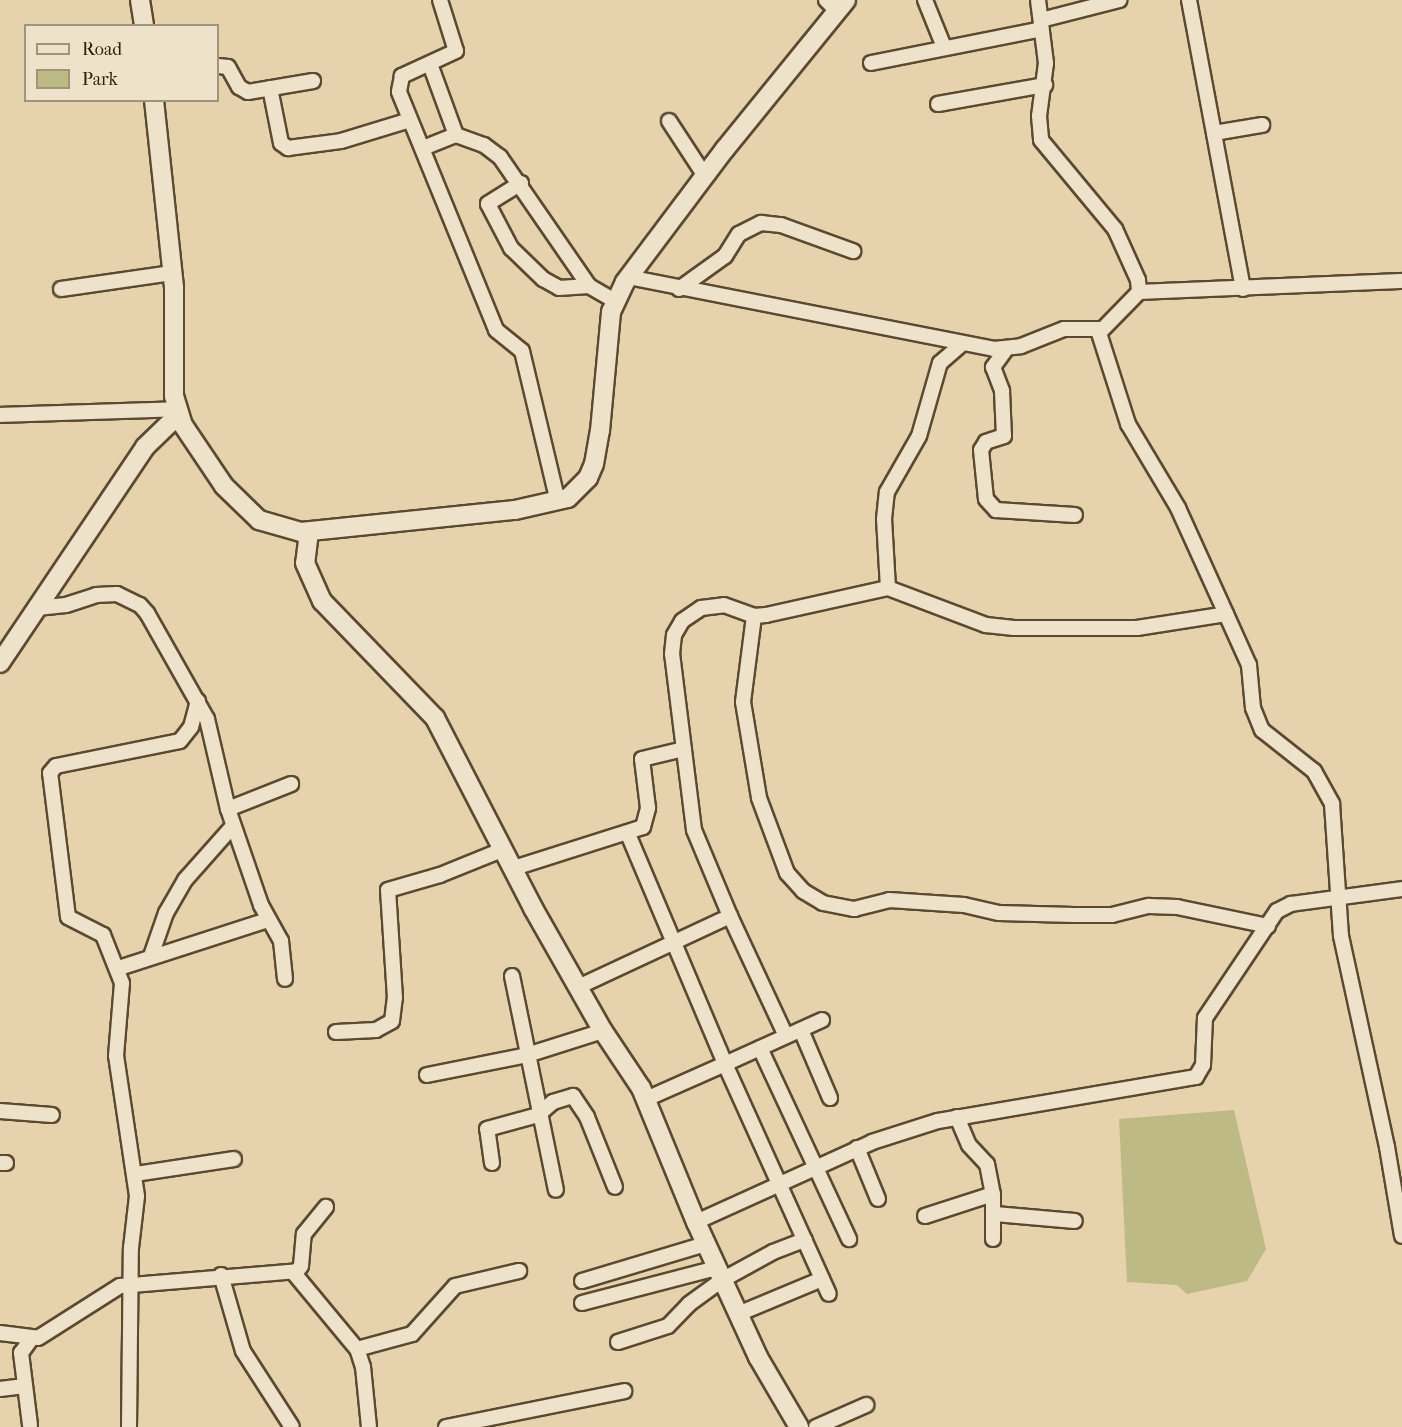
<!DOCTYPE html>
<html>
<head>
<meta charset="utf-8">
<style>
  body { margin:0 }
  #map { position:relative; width:1402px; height:1427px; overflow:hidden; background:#e6d2ad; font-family:"IM FELL French Canon",serif }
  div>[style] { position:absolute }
  .green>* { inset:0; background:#bdba85 }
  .roads { filter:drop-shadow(2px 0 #5b4a30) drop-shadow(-2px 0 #5b4a30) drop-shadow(0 2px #5b4a30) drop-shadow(0 -2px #5b4a30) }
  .street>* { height:14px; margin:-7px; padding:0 7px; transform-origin:7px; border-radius:7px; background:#efe2ca }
  .secondary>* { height:18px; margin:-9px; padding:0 9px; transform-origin:9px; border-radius:9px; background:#efe2ca }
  span { translate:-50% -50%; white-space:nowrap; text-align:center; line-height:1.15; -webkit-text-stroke:4.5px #efe2ca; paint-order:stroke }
  .legend { position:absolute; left:24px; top:24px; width:195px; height:78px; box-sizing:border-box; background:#efe2ca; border:2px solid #a1937c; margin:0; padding:8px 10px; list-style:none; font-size:18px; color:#2d1c07 }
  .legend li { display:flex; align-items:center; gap:12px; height:30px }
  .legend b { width:30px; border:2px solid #a1937c }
</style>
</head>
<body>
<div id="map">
  <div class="green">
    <i style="clip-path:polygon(1234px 1110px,1266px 1249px,1247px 1281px,1187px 1294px,1177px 1285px,1127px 1282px,1119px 1119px)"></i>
  </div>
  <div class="roads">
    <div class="street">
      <i style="left:440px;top:0;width:53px;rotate:72.6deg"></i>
      <i style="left:456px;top:51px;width:60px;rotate:155.2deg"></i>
      <i style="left:402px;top:76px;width:16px;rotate:101deg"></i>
      <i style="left:399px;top:92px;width:257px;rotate:67.8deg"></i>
      <i style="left:496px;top:330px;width:33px;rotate:39deg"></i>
      <i style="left:522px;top:351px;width:155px;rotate:76.6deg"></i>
      <i style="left:826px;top:0;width:14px;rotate:45deg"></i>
      <i style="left:925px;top:0;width:51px;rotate:68deg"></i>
      <i style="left:1038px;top:0;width:64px;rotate:82.8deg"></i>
      <i style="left:1046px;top:63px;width:53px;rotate:97.5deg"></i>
      <i style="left:1039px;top:116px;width:24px;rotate:85deg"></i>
      <i style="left:1041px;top:140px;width:116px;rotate:50.3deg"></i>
      <i style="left:1115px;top:229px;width:56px;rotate:65.7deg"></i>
      <i style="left:1138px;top:280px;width:12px;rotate:85deg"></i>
      <i style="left:1139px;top:292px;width:57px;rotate:134.3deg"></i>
      <i style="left:1099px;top:333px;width:96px;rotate:72.3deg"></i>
      <i style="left:1128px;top:424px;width:98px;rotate:59.2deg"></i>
      <i style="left:1178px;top:508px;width:116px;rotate:65.6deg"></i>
      <i style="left:1226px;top:614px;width:56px;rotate:65.7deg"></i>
      <i style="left:1249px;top:665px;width:43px;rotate:84.7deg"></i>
      <i style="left:1253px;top:708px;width:24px;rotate:68deg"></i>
      <i style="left:1262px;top:730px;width:66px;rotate:38.3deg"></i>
      <i style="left:1314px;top:771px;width:38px;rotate:61deg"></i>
      <i style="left:1332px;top:804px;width:132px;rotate:86.1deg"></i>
      <i style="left:1341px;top:936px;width:216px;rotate:77.7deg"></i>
      <i style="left:1387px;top:1147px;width:90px;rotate:80.4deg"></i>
      <i style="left:1189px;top:0;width:294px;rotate:79.4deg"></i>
      <i style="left:1041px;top:20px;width:81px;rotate:-14.4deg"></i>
      <i style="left:871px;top:63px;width:174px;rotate:-11.2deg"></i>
      <i style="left:430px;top:64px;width:76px;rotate:69.9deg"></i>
      <i style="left:218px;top:66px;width:10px;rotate:6deg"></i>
      <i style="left:228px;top:67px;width:23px;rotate:61deg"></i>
      <i style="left:239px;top:87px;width:10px;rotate:29deg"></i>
      <i style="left:248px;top:92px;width:66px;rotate:-9.6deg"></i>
      <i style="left:270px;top:88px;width:56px;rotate:78.7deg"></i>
      <i style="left:281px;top:143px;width:9px;rotate:36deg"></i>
      <i style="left:288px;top:148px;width:53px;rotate:-7.5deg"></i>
      <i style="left:341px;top:141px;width:72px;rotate:-16.9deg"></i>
      <i style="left:938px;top:104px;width:109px;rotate:-10.1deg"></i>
      <i style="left:669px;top:121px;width:66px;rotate:56.8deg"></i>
      <i style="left:1214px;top:133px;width:49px;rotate:-9.5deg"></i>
      <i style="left:423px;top:148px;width:35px;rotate:-22deg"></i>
      <i style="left:456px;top:135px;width:30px;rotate:20deg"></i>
      <i style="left:484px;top:145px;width:20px;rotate:37deg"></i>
      <i style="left:500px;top:157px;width:157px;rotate:55.4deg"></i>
      <i style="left:589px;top:286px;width:30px;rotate:30deg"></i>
      <i style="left:521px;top:183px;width:39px;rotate:148deg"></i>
      <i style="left:488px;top:204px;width:50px;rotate:62.4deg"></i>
      <i style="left:511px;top:248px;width:45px;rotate:44.1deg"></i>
      <i style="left:543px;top:279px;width:18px;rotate:29deg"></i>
      <i style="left:559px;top:288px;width:30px;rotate:-4deg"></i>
      <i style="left:628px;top:277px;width:373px;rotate:11.1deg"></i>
      <i style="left:994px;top:349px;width:27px;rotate:-6deg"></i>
      <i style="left:1021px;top:346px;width:46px;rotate:-21.6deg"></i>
      <i style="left:1064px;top:329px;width:36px"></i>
      <i style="left:61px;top:289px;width:112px;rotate:-8.2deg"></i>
      <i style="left:679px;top:289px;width:57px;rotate:-35.7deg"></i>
      <i style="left:725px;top:256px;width:26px;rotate:-58deg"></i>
      <i style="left:739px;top:234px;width:25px;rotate:-27deg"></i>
      <i style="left:761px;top:223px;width:20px;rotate:6deg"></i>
      <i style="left:781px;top:225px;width:77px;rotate:19.9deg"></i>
      <i style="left:1139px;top:292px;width:263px;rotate:-2.4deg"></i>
      <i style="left:1007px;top:348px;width:24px;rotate:126deg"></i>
      <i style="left:993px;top:367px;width:26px;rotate:69deg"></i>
      <i style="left:1002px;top:391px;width:45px;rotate:87.5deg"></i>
      <i style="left:1004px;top:436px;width:19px;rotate:162deg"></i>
      <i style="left:986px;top:442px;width:9px;rotate:122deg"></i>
      <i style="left:981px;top:450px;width:49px;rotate:84.2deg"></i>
      <i style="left:986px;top:499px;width:15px;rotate:48deg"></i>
      <i style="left:996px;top:510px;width:79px;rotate:3.6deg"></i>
      <i style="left:0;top:415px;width:177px;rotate:-1.9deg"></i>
      <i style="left:888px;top:588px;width:69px;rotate:-93.3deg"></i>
      <i style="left:884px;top:519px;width:27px;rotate:-84deg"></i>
      <i style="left:887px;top:492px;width:64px;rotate:-60.3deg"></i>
      <i style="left:919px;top:436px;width:76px;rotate:-74deg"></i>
      <i style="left:940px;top:363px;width:29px;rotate:-41deg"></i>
      <i style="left:37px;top:608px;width:29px;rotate:-6deg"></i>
      <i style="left:66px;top:605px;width:32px;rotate:-18deg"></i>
      <i style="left:96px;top:595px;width:21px;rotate:-3deg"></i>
      <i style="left:117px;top:594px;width:25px;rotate:26deg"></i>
      <i style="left:140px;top:605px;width:11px;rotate:49deg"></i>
      <i style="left:147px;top:613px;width:122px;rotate:60.5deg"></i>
      <i style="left:207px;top:719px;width:92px;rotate:76.9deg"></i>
      <i style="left:228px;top:809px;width:102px;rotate:71deg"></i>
      <i style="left:261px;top:905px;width:41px;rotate:60.9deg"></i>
      <i style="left:281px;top:941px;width:38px;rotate:84deg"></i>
      <i style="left:754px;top:616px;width:87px;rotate:97.3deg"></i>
      <i style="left:743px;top:702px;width:97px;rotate:80.5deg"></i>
      <i style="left:759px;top:798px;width:80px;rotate:69.5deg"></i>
      <i style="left:787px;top:873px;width:24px;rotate:48deg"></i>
      <i style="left:803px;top:891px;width:23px;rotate:31deg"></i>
      <i style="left:823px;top:903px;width:32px;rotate:11deg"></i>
      <i style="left:854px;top:909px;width:36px;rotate:-14deg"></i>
      <i style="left:889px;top:900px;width:75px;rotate:3.8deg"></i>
      <i style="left:964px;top:905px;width:36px;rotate:13deg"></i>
      <i style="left:999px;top:913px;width:75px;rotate:1.5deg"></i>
      <i style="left:1074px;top:915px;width:38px"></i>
      <i style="left:1112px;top:915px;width:38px;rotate:-14deg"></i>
      <i style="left:1149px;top:906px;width:28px;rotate:2deg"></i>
      <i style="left:1177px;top:907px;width:93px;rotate:11.8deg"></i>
      <i style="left:228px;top:809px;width:68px;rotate:-21.6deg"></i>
      <i style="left:628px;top:834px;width:250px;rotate:67.1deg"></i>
      <i style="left:725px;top:1064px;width:86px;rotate:156.1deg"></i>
      <i style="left:514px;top:868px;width:135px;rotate:-17.6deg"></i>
      <i style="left:643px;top:827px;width:20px;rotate:-75deg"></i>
      <i style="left:648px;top:808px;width:49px;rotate:-97deg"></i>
      <i style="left:642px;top:759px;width:43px;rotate:-13.4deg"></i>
      <i style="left:730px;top:916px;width:93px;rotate:-112.7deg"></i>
      <i style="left:694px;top:830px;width:177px;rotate:-97.1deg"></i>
      <i style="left:672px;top:654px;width:19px;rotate:-84deg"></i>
      <i style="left:674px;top:635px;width:16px;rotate:-60deg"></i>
      <i style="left:682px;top:621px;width:23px;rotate:-34deg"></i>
      <i style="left:701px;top:608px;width:23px;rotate:-7deg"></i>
      <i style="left:724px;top:605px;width:32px;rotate:20deg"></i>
      <i style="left:754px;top:616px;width:12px;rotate:-5deg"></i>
      <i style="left:766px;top:615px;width:125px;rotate:-12.5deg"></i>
      <i style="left:888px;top:588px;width:105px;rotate:20.7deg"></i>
      <i style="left:986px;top:625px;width:28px;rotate:6deg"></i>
      <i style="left:1014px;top:628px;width:123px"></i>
      <i style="left:1137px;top:628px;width:90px;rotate:-8.9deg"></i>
      <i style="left:151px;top:956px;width:46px;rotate:-70.8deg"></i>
      <i style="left:166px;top:913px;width:38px;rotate:-60deg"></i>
      <i style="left:185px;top:880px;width:72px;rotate:-48.4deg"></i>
      <i style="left:119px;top:968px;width:157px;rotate:-17.9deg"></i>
      <i style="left:512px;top:976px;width:218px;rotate:78.4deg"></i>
      <i style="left:578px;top:987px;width:168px;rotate:-25deg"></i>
      <i style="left:730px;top:916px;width:132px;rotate:65deg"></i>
      <i style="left:822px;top:1020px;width:107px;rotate:155.6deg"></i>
      <i style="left:725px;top:1064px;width:252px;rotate:65.7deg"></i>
      <i style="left:801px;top:1030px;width:74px;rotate:66.9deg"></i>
      <i style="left:336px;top:1032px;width:40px;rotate:-2.9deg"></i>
      <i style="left:376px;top:1030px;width:18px;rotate:-29deg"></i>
      <i style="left:392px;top:1021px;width:23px;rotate:-83deg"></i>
      <i style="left:395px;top:998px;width:108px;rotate:-93.7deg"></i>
      <i style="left:388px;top:890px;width:54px;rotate:-16.1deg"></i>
      <i style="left:440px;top:875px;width:69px;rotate:-22.1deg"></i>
      <i style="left:760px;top:1048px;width:211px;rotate:65deg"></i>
      <i style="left:427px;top:1075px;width:102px;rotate:-11.3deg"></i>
      <i style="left:527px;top:1055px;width:80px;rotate:-17.5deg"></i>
      <i style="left:0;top:1111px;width:52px;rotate:4.4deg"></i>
      <i style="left:957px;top:1117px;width:30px;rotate:67deg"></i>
      <i style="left:969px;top:1145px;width:26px;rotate:47deg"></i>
      <i style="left:987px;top:1164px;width:31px;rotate:79deg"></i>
      <i style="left:993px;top:1194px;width:45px;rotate:90deg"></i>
      <i style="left:857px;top:1148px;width:55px;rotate:67.6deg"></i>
      <i style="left:0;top:1163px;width:6px"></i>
      <i style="left:492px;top:1163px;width:34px;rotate:-98deg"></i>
      <i style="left:487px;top:1129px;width:53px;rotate:-15.4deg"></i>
      <i style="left:538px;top:1115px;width:20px;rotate:-41deg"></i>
      <i style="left:553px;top:1102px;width:21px;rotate:-17deg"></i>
      <i style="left:573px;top:1096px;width:25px;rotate:56deg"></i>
      <i style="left:587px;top:1117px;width:75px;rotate:68.2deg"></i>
      <i style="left:135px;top:1174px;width:100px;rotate:-8.6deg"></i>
      <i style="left:995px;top:1214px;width:80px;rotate:5deg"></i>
      <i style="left:925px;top:1216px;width:71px;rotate:-17.9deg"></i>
      <i style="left:696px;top:1222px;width:193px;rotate:-24.4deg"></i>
      <i style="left:872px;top:1142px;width:69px;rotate:-17.7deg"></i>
      <i style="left:938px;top:1121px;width:262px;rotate:-9.7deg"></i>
      <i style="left:1196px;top:1077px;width:14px;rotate:-60deg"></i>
      <i style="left:1203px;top:1065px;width:47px;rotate:-87.6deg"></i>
      <i style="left:1205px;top:1018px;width:129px;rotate:-56.1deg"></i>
      <i style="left:1277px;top:911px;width:16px;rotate:-27deg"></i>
      <i style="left:1291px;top:904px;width:112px;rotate:-7.7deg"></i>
      <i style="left:293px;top:1272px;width:100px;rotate:50.3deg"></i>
      <i style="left:221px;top:1275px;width:79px;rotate:73.9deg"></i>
      <i style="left:243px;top:1351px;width:90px;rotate:57.2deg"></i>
      <i style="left:582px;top:1281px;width:128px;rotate:-16.7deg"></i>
      <i style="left:582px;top:1303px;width:138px;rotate:-14.6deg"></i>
      <i style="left:738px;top:1314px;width:91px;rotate:-22.6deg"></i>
      <i style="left:0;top:1333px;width:38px;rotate:7deg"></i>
      <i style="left:38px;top:1338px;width:97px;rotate:-32.4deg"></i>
      <i style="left:120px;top:1286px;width:178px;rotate:-4.8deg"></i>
      <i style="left:297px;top:1271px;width:6px;rotate:-51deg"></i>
      <i style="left:301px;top:1266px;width:32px;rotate:-85deg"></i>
      <i style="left:304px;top:1234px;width:35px;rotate:-51deg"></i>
      <i style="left:618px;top:1342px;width:52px;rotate:-17.7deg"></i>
      <i style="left:668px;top:1326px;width:30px;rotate:-46deg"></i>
      <i style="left:689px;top:1304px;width:41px;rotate:-36deg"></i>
      <i style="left:722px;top:1280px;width:58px;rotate:-28.8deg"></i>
      <i style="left:773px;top:1252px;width:34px;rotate:-21deg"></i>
      <i style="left:0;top:1389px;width:25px;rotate:-7deg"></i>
      <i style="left:30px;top:1425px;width:73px;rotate:-97.1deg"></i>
      <i style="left:21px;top:1353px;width:19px;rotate:-54deg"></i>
      <i style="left:129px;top:1427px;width:179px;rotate:-89.4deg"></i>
      <i style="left:131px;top:1248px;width:52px;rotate:-83.4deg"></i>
      <i style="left:137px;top:1196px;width:142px;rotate:-98.5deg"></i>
      <i style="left:116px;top:1056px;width:73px;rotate:-85.3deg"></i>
      <i style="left:122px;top:983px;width:52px;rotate:-111.6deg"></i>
      <i style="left:103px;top:935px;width:39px;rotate:-153deg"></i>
      <i style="left:68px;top:917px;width:145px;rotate:-97.1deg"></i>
      <i style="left:50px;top:773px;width:9px;rotate:-49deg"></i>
      <i style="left:56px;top:766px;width:126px;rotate:-11.4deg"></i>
      <i style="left:180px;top:741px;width:18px;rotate:-52deg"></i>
      <i style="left:191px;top:727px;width:27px;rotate:-75deg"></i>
      <i style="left:369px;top:1427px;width:60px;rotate:-95.7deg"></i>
      <i style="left:363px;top:1367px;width:19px;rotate:-108deg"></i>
      <i style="left:357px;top:1349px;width:57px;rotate:-15.3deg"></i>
      <i style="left:412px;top:1334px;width:64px;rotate:-48.1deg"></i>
      <i style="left:455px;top:1286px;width:66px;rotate:-13.2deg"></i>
      <i style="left:446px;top:1427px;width:182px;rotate:-11.4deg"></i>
      <i style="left:816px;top:1427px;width:55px;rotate:-23.7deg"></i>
    </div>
    <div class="secondary">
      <i style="left:140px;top:0;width:26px;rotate:81deg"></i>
      <i style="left:154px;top:100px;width:189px;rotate:83.9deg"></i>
      <i style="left:174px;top:288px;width:108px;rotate:90deg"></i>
      <i style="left:174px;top:396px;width:30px;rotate:73deg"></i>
      <i style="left:183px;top:425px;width:73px;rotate:56.1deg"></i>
      <i style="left:224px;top:486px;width:49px;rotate:44.2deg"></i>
      <i style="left:259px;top:520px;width:44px;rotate:15.9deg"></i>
      <i style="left:301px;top:532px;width:215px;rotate:-5.9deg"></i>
      <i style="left:515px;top:510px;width:54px;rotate:-12.8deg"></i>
      <i style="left:568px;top:498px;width:28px;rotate:-45deg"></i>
      <i style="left:588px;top:478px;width:15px;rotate:-67deg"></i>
      <i style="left:594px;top:464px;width:34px;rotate:-80deg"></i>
      <i style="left:600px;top:431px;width:120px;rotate:-84.7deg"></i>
      <i style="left:611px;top:312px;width:33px;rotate:-65deg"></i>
      <i style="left:625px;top:282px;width:166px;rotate:-53.1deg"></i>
      <i style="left:725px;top:149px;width:192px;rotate:-50.9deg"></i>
      <i style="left:309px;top:532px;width:31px;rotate:97deg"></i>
      <i style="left:305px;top:563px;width:42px;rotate:65.9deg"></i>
      <i style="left:322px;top:601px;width:163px;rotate:46deg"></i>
      <i style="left:435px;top:718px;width:214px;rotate:62.7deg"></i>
      <i style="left:533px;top:908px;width:142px;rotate:60.4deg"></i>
      <i style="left:603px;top:1031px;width:69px;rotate:56.3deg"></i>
      <i style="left:641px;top:1088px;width:145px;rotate:67.7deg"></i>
      <i style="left:696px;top:1222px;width:149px;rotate:65.3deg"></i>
      <i style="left:758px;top:1357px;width:81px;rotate:59.6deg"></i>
      <i style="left:0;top:663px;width:260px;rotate:-56.1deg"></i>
      <i style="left:145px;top:447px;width:46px;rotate:-44.1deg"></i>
    </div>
  </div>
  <ul class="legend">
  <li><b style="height:8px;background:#efe2ca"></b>Road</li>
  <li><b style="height:16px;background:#bdba85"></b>Park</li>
  </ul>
</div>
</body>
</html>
